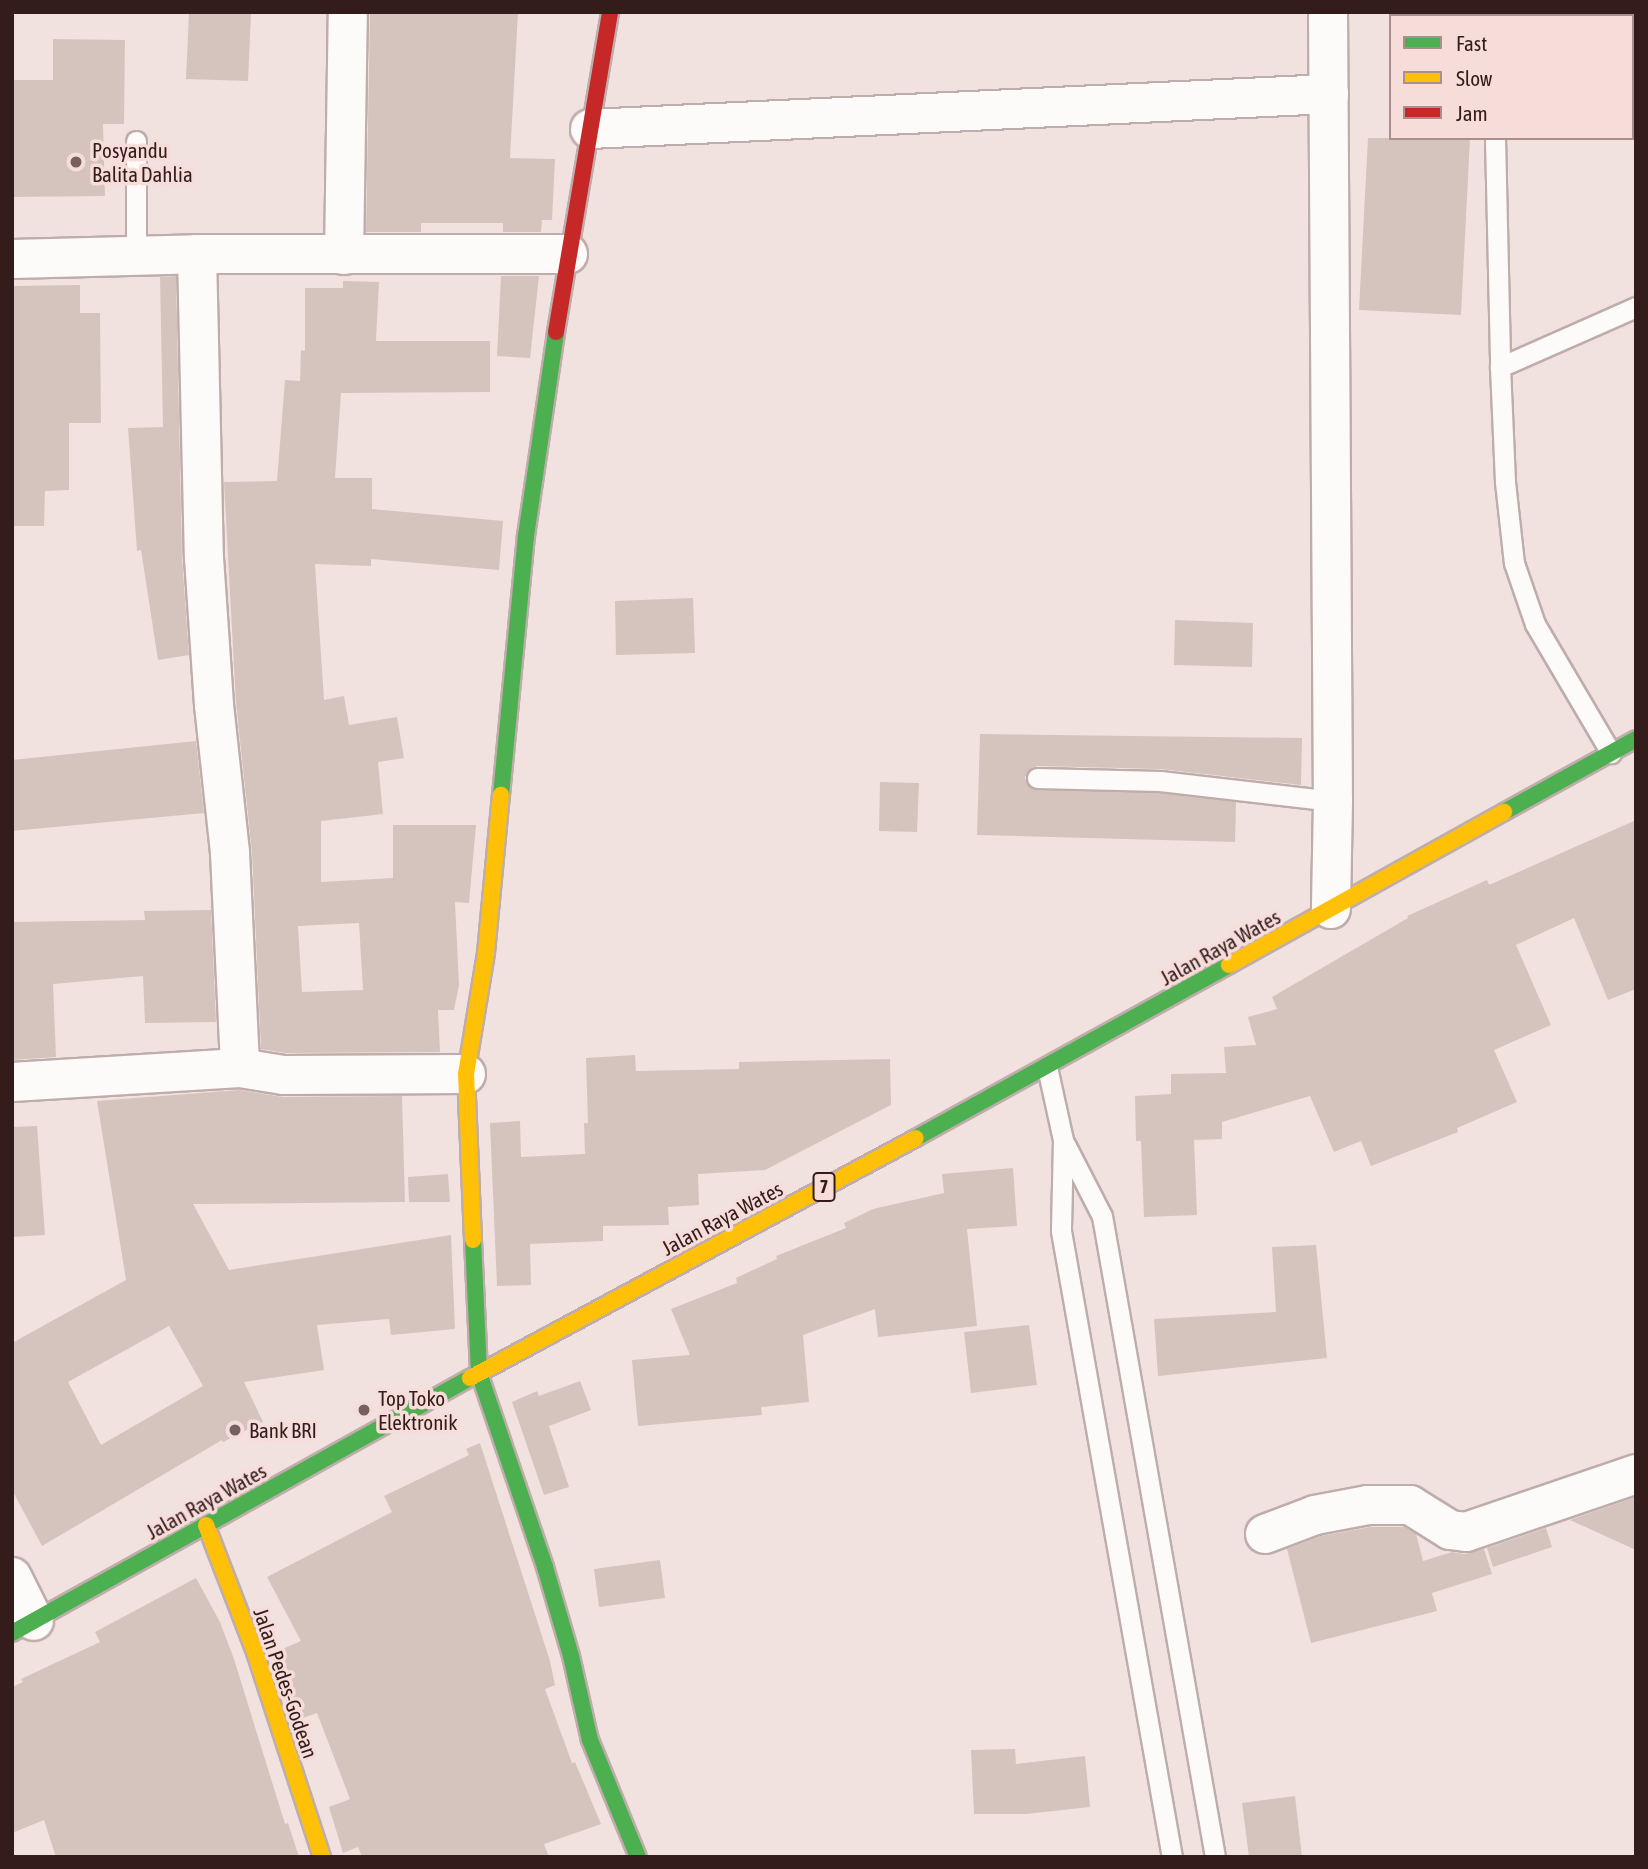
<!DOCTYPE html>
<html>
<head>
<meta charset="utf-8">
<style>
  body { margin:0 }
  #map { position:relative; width:1648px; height:1869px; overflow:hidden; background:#f1e2e0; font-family:"Asap Condensed",sans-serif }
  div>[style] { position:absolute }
  .building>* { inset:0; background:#d5c4be }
  .roads { filter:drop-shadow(2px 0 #bfadab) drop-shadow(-2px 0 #bfadab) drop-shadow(0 2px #bfadab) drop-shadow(0 -2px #bfadab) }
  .lane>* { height:19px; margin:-9.5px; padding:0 9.5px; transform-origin:9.5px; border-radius:9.5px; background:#fdfbfa }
  .street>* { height:38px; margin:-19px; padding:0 19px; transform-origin:19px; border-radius:19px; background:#fdfbfa }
  .fast>* { height:16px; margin:-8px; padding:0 8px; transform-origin:8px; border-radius:8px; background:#4caf50 }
  .slow>* { height:16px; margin:-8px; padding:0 8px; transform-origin:8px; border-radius:8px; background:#ffc107 }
  .jam>* { height:16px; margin:-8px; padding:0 8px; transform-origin:8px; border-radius:8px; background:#c62828 }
  .dots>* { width:19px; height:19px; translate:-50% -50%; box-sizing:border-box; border:4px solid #f7ddda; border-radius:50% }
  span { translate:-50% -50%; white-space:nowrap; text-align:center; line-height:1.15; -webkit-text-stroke:7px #f7ddda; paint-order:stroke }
  .shield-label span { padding:2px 5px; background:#f7ddda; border:2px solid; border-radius:5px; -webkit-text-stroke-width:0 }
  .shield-label { font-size:19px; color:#331c1a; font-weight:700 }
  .poi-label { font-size:21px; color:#331c1a }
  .left { translate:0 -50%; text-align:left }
  .street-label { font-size:21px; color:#331c1a }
  .frame { position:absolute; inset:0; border:14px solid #331c1a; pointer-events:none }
  .legend { position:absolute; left:1389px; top:14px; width:245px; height:126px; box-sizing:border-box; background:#f7ddda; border:2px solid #a9908d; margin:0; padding:9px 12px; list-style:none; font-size:21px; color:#331c1a }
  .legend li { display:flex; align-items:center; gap:14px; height:35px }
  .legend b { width:35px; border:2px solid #a9908d }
</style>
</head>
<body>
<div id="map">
  <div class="building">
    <i style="clip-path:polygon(189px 12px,251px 14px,248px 81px,186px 79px)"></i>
    <i style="clip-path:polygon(370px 12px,518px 12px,510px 158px,555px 159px,552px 220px,542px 220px,541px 232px,503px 232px,503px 223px,421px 223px,421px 232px,366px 232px)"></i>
    <i style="clip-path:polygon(53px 39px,125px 40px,124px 124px,103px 124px,105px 196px,12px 197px,12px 80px,53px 80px)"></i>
    <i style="clip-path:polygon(1368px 138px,1470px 138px,1461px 315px,1359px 310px)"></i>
    <i style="clip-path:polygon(176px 276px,182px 558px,189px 655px,158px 660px,141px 550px,137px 551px,128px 428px,163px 427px,160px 277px)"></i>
    <i style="clip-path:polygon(501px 276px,539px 276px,530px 358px,497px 356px)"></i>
    <i style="clip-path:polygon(evenodd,343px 281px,379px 282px,376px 341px,490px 341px,490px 392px,341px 393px,335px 478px,372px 478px,372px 509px,503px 521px,499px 570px,371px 559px,371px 566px,315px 564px,324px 700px,344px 696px,349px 725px,397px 717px,404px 758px,378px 762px,383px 814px,321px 821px,321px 882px,393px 878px,393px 825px,476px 825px,469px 903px,455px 902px,459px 985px,454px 1010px,438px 1010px,440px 1052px,285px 1053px,261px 1049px,252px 852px,236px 703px,224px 482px,277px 481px,285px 380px,300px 381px,301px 350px,305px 351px,305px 288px,343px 288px,343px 281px,359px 923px,363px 990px,302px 992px,298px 926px,359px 923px)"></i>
    <i style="clip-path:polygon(80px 285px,80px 313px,100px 313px,101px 423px,69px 423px,69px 490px,45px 491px,44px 526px,12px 526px,12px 286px)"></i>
    <i style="clip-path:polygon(693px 598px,695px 653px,616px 655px,615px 601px)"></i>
    <i style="clip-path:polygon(1175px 620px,1253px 623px,1252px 667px,1174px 665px)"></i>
    <i style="clip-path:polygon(980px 734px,1302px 738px,1301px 785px,1161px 769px,1037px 766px,1031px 768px,1025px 777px,1027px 784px,1036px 790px,1159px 793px,1236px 802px,1235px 842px,977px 835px)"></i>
    <i style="clip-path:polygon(196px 741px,204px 813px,12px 831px,12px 760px)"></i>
    <i style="clip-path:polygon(880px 782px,919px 783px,917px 832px,879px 831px)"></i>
    <i style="clip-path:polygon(1636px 820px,1636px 989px,1608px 1000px,1574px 918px,1516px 945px,1551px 1025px,1494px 1050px,1517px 1102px,1457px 1128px,1458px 1132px,1371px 1166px,1361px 1141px,1334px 1152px,1310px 1096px,1222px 1122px,1222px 1139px,1194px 1140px,1197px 1215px,1144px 1217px,1141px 1141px,1136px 1141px,1135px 1096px,1171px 1094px,1171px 1074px,1226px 1073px,1224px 1047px,1256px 1045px,1248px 1017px,1277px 1009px,1272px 997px,1408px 918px,1407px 916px,1487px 880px,1489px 885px)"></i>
    <i style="clip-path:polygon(211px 910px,216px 1022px,145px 1023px,143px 976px,53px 984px,56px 1057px,12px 1060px,12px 922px,145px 920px,144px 911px)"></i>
    <i style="clip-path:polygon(635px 1055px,636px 1071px,739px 1069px,739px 1062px,890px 1059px,891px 1105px,765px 1170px,698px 1174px,699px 1205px,668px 1207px,669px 1225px,603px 1226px,603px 1241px,530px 1244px,531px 1285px,497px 1286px,490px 1123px,520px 1121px,521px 1157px,585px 1154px,584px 1123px,588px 1123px,586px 1058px)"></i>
    <i style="clip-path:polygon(evenodd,239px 1090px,283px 1097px,402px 1096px,405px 1202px,193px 1204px,229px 1270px,451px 1235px,455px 1329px,391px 1335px,389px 1319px,317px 1325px,324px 1370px,244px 1382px,263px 1422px,223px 1442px,222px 1440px,42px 1546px,12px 1490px,12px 1343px,126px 1280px,97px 1101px,239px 1090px,169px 1326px,203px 1386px,101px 1445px,68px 1382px,169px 1326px)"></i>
    <i style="clip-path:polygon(37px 1126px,45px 1235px,12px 1237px,12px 1127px)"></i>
    <i style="clip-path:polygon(1013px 1168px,1017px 1226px,967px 1229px,977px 1326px,878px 1337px,875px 1309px,803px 1335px,809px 1402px,761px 1407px,762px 1415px,638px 1426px,632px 1360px,690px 1355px,671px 1309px,737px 1283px,736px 1278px,777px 1259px,776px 1256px,846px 1228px,844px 1223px,873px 1209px,944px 1193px,942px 1174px)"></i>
    <i style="clip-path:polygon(448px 1174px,450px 1202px,409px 1202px,408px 1177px)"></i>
    <i style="clip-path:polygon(1316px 1245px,1327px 1358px,1158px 1376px,1154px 1319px,1276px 1312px,1272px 1247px)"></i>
    <i style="clip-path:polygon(1029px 1325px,1037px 1385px,971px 1393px,964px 1332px)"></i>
    <i style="clip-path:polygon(580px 1381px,591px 1410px,549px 1426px,569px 1487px,544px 1495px,512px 1402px,537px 1391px,539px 1396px)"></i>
    <i style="clip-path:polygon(480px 1443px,550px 1661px,555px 1685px,545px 1689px,572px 1763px,575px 1762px,601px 1824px,544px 1844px,549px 1857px,362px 1857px,358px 1847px,343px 1853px,329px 1807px,350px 1799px,317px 1713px,300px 1719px,278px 1651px,301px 1641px,267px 1577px,392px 1512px,384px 1496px,469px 1455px,466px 1449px)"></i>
    <i style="clip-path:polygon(1636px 1497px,1636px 1550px,1570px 1520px)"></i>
    <i style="clip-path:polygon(1370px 1527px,1404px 1527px,1416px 1534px,1423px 1561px,1452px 1552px,1464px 1554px,1484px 1549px,1492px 1574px,1432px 1593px,1437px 1611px,1311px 1643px,1287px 1549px,1321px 1536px)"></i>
    <i style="clip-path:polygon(1546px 1528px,1552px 1547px,1493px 1567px,1487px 1548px)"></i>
    <i style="clip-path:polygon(660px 1560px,665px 1598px,599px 1607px,594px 1569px)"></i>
    <i style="clip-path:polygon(196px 1578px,220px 1622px,234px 1659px,285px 1824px,288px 1823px,299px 1857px,56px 1857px,44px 1820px,12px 1833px,12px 1687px,23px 1682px,21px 1679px,100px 1642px,95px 1632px)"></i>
    <i style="clip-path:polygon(1015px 1749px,1016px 1764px,1085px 1756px,1090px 1807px,1026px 1814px,974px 1814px,971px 1750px)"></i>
    <i style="clip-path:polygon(1295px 1796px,1302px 1857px,1249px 1857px,1242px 1803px)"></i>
  </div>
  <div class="roads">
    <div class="lane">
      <i style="left:1494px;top:16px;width:4px;rotate:-90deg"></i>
      <i style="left:1495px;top:138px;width:229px;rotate:88.7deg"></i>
      <i style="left:1500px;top:367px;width:149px;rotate:-23.8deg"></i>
      <i style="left:136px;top:141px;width:116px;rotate:90deg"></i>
      <i style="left:1500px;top:367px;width:115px;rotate:87.5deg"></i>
      <i style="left:1505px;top:482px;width:81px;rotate:83.7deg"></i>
      <i style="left:1514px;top:563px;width:65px;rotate:71deg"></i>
      <i style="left:1535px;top:624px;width:150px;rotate:59.5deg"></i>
      <i style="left:1037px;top:778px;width:123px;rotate:1.4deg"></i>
      <i style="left:1160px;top:781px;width:174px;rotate:6.6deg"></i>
      <i style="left:1047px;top:1067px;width:75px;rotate:77.6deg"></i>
      <i style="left:1063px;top:1140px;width:91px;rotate:91.3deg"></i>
      <i style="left:1061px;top:1231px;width:636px;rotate:79.95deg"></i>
      <i style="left:1065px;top:1144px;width:81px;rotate:62.8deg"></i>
      <i style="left:1102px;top:1216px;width:651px;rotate:80deg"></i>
    </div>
    <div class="street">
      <i style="left:1328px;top:12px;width:789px;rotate:89.64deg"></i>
      <i style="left:1333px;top:801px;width:108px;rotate:91.1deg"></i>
      <i style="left:590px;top:129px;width:740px;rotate:-2.71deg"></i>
      <i style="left:197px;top:254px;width:304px;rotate:88.7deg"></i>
      <i style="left:204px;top:558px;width:147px;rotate:86.1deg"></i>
      <i style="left:214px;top:705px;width:149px;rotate:83.8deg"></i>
      <i style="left:230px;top:853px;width:215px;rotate:87.3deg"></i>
      <i style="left:344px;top:255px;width:243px;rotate:-89.1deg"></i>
      <i style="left:12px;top:259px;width:185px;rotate:-1.5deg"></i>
      <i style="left:197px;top:254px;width:371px"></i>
      <i style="left:12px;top:1082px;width:228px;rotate:-3.5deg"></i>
      <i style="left:240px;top:1068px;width:44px;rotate:9.2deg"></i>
      <i style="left:283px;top:1075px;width:183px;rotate:-0.3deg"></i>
      <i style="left:1265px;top:1534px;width:53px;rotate:-20.8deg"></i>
      <i style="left:1315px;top:1515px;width:54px;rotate:-10.7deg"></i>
      <i style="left:1368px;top:1505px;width:42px"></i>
      <i style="left:1410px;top:1505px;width:47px;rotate:32deg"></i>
      <i style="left:1450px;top:1530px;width:16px;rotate:7deg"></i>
      <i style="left:1466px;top:1532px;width:180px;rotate:-18.8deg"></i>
      <i style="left:12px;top:1577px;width:49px;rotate:63.4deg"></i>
    </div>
    <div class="fast">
      <i style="left:501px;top:795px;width:260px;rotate:-84.5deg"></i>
      <i style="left:526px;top:536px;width:206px;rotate:-81.6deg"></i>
      <i style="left:1504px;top:812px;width:151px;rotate:-28.9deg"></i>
      <i style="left:916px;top:1138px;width:358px;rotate:-28.9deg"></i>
      <i style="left:473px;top:1240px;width:133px;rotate:87.4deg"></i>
      <i style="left:479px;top:1373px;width:205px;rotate:71.2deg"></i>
      <i style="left:545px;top:1567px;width:93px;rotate:73.7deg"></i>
      <i style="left:571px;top:1656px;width:86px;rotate:77.3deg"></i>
      <i style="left:590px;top:1740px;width:126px;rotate:67.7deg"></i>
      <i style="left:12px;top:1633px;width:524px;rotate:-29.11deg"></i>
    </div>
    <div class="slow">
      <i style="left:1229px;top:965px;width:315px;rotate:-29.1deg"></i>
      <i style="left:473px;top:1240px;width:166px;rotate:-92.4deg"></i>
      <i style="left:466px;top:1074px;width:123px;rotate:-80.6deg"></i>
      <i style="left:486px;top:953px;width:159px;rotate:-84.6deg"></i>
      <i style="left:470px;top:1378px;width:506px;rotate:-28.29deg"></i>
      <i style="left:206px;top:1525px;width:136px;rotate:68.9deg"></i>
      <i style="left:255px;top:1652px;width:216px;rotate:71.9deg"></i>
    </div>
    <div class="jam">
      <i style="left:556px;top:332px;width:325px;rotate:-80.4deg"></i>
    </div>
  </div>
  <div class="dots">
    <i style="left:76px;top:162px;background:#76615f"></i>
    <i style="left:364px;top:1410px;background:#76615f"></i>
    <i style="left:235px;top:1430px;background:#76615f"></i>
  </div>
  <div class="shield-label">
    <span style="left:824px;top:1187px">7</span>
  </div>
  <div class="poi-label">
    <span class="left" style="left:92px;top:162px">Posyandu<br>Balita Dahlia</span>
    <span class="left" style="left:378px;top:1410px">Top Toko<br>Elektronik</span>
    <span class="left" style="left:249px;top:1430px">Bank BRI</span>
  </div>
  <div class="street-label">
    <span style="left:1220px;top:947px;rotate:-29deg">Jalan Raya Wates</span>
    <span style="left:722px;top:1218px;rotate:-28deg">Jalan Raya Wates</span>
    <span style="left:206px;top:1501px;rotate:-29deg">Jalan Raya Wates</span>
    <span style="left:286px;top:1683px;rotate:71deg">Jalan Pedes-Godean</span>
  </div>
  <div class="frame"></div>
  <ul class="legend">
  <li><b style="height:9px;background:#4caf50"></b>Fast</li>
  <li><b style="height:9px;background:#ffc107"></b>Slow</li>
  <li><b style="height:9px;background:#c62828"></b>Jam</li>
  </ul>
</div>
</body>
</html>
